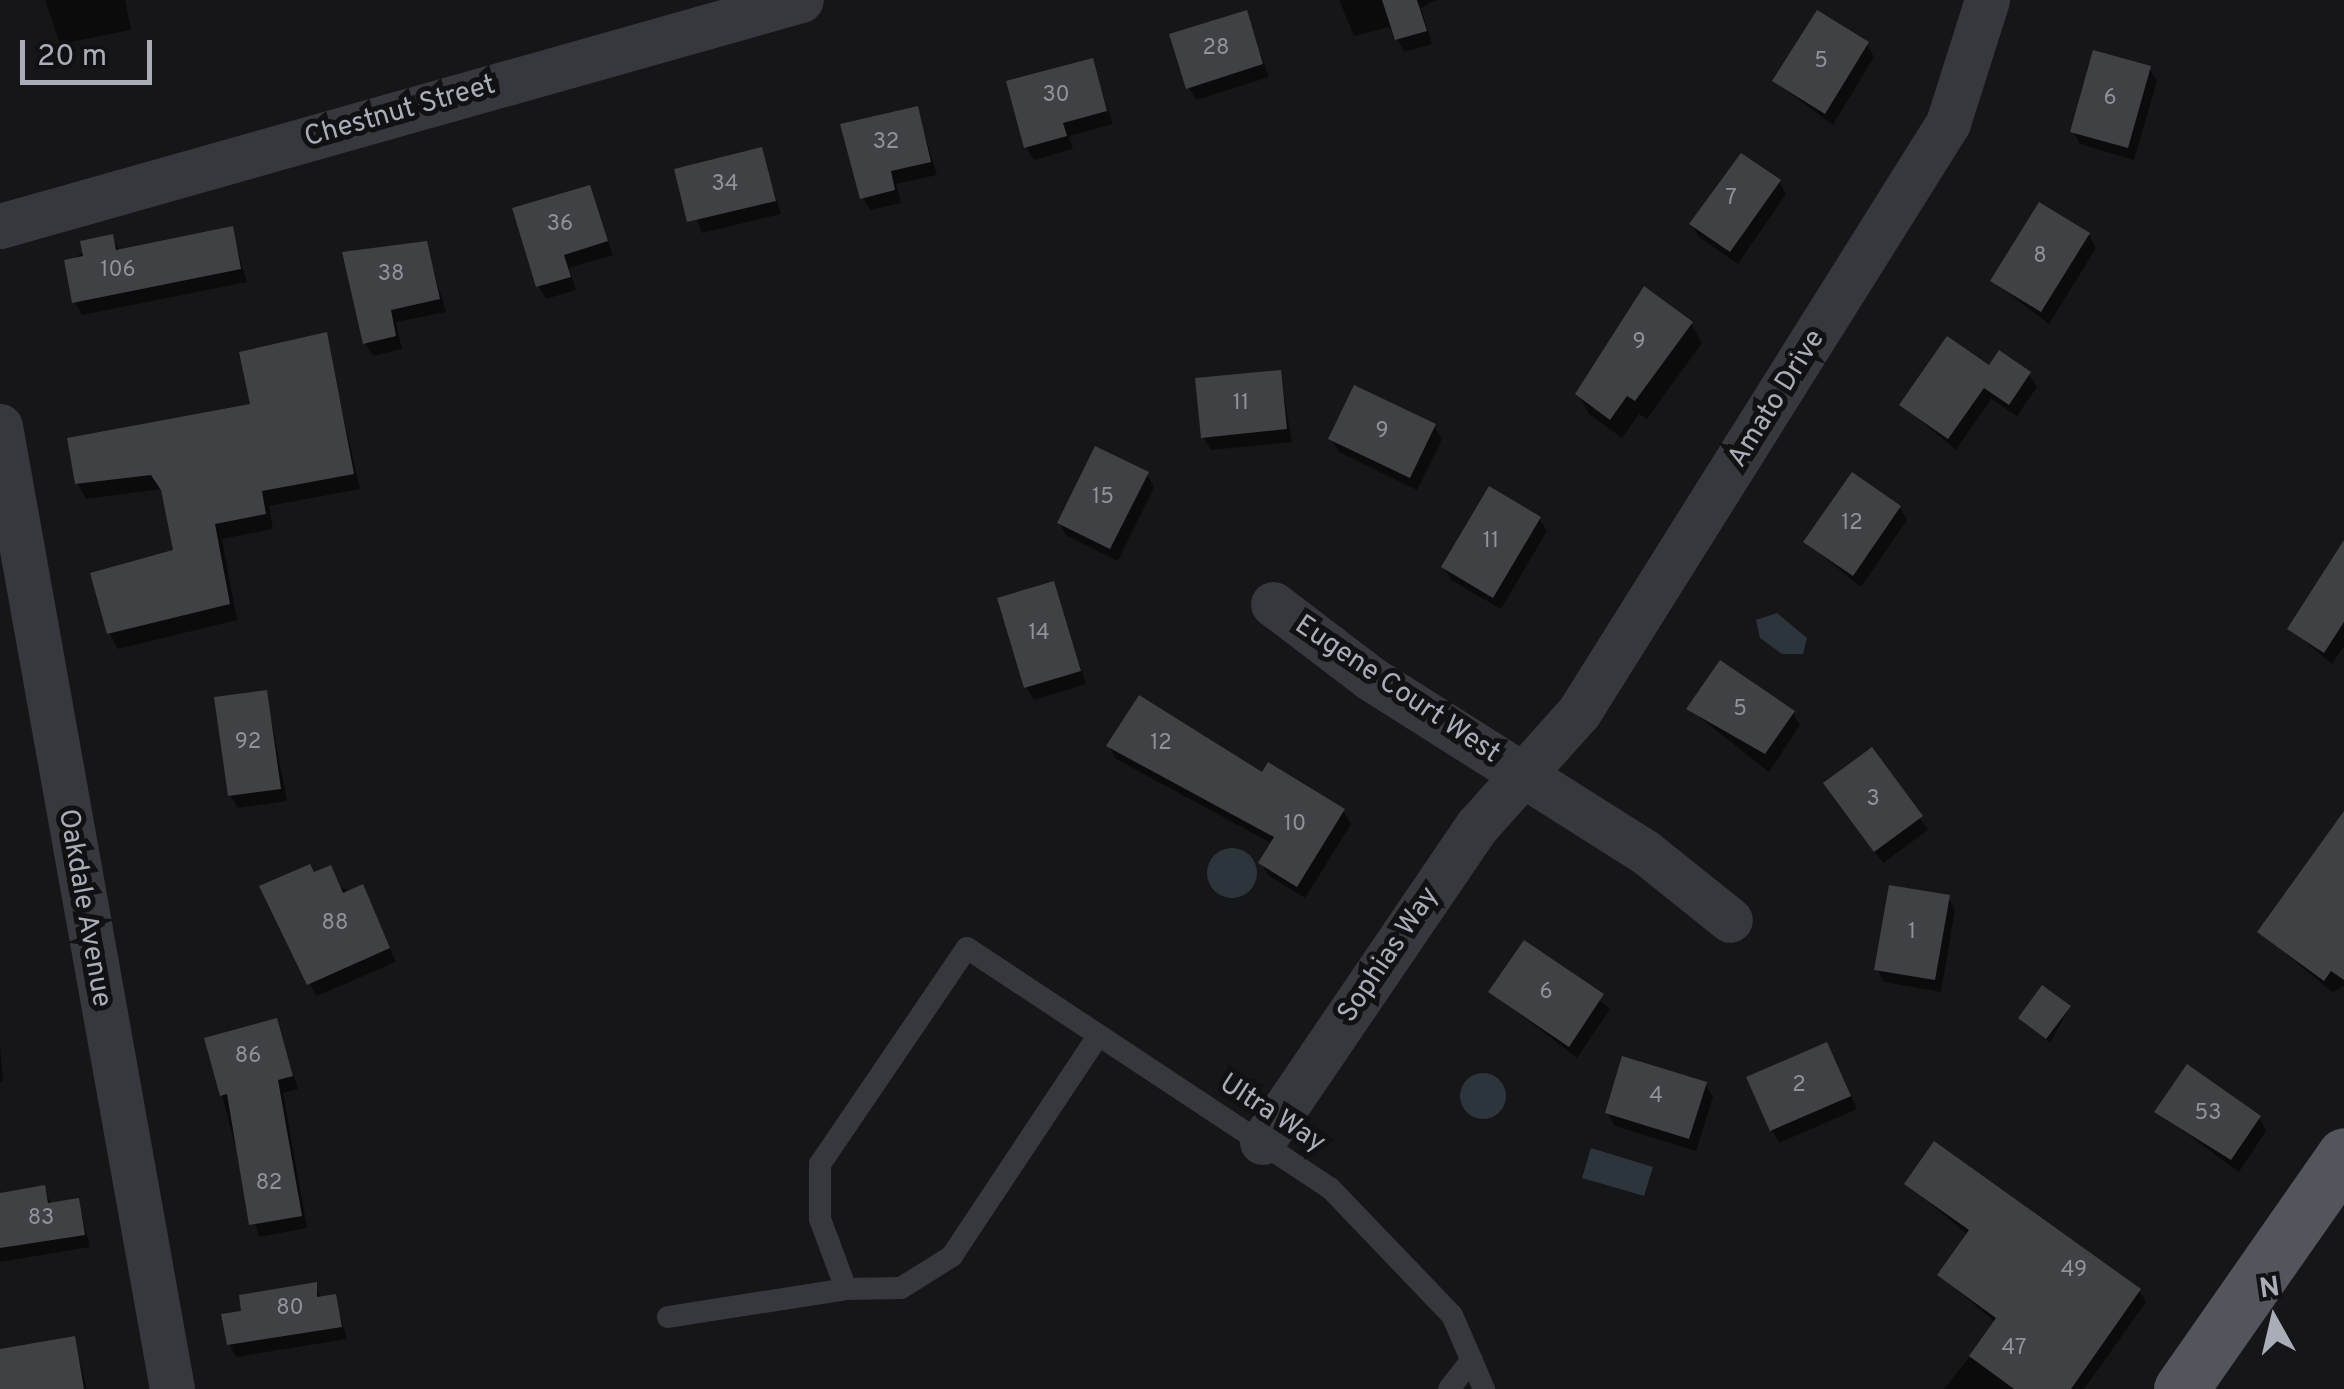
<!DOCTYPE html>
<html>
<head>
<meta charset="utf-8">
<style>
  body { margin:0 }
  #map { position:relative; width:2344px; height:1389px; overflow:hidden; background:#161618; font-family:Overpass,sans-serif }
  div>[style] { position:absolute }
  .water>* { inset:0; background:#2c353c }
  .round { border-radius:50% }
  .shadow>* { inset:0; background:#0007 }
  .building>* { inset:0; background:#404145 }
  .service>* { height:22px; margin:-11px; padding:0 11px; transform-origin:11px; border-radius:11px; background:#37383d }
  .minor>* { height:45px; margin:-22.5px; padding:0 22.5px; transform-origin:22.5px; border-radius:22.5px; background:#37383d }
  .primary>* { height:55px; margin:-27.5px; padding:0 27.5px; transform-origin:27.5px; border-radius:27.5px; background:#53555c }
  span { translate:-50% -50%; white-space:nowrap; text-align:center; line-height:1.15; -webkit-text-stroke:10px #111113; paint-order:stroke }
  .number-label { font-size:22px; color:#8e929b }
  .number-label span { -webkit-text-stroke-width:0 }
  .street-label { font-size:28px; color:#a8adb8 }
  .north { position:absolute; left:2224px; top:1269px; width:100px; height:100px; -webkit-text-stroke:8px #111113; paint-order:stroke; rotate:352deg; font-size:28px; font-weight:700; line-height:40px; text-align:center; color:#a8adb8 }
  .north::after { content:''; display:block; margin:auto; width:35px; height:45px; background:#a8adb8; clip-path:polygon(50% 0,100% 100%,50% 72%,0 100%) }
  .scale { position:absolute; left:20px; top:40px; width:132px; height:45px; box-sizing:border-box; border:5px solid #a8adb8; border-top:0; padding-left:12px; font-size:30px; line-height:35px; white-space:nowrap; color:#a8adb8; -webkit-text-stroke:8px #111113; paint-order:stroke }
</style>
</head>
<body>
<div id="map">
  <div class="water">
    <i style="clip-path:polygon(1777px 613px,1807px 638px,1803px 654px,1782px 654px,1760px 638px,1756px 620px)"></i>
    <i class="round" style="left:1207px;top:848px;width:50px;height:50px"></i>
    <i class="round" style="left:1460px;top:1073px;width:46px;height:46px"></i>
    <i style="clip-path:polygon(1591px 1148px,1653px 1167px,1644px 1196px,1582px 1178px)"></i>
  </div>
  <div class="shadow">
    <i style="clip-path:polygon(45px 0,125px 0,131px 30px,60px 44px)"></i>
    <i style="clip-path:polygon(1339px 0,1436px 0,1421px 8px,1432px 44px,1405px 52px,1389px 27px,1354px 36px)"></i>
    <i style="clip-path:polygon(1245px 13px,1269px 77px,1196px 100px,1189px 88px)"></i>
    <i style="clip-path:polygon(1867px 44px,1874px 57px,1833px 125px,1775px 82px)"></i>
    <i style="clip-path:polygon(1091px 61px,1113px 124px,1069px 136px,1073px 149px,1034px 160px,1026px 147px)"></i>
    <i style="clip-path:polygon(2149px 68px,2157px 81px,2134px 160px,2080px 144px,2073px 131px)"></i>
    <i style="clip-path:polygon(917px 109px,937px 175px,896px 184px,901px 203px,870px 210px,863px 198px)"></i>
    <i style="clip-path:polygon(761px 150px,781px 214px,702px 233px,677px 171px)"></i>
    <i style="clip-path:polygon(1779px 181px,1786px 194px,1738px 264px,1699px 237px,1692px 225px)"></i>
    <i style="clip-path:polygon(589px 188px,613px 255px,569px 268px,576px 290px,546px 299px,538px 286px)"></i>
    <i style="clip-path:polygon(231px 229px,247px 282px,82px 315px,75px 302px,67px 262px,112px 236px,120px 252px)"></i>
    <i style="clip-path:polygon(2089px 235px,2096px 248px,2049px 324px,1992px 281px)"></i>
    <i style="clip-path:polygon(426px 244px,446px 312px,396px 322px,402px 349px,373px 356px,365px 343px)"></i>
    <i style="clip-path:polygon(1691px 323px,1702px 343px,1647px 419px,1639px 414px,1622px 438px,1589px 414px,1578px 394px)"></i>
    <i style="clip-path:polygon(325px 335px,360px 489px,269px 506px,273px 529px,222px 539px,237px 620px,118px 649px,109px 633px,176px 552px,162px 489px,86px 499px,77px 483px,253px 405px)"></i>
    <i style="clip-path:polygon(1990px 368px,2029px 374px,2037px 387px,2017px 416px,1991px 399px,1956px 450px,1902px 405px)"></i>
    <i style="clip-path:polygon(1280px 373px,1292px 442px,1211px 450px,1203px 437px)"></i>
    <i style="clip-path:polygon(1434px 426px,1442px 439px,1417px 490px,1339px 452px,1331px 439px)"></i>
    <i style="clip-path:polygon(1147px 474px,1154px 487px,1118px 561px,1067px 536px,1059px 523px)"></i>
    <i style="clip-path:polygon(1900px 508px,1907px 520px,1861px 587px,1806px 542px)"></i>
    <i style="clip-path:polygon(1539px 518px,1547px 531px,1501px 609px,1451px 580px,1444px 567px)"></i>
    <i style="clip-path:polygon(2344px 549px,2344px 646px,2332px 664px,2290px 629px)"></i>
    <i style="clip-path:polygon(1053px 584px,1086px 684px,1034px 700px,1026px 687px)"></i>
    <i style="clip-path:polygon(266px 692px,287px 801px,238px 808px,230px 795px)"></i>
    <i style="clip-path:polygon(1689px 709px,1793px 713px,1800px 725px,1769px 772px)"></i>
    <i style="clip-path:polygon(1109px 746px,1343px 811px,1351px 824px,1305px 898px,1269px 876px,1261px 863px,1273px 844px,1116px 759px)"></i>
    <i style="clip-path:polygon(1872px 750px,1928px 830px,1883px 863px,1834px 797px)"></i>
    <i style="clip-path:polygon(2344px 827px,2344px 986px,2332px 992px,2260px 932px)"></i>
    <i style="clip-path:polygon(314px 875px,369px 900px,396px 962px,317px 996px,309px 983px)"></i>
    <i style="clip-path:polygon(1948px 897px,1955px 910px,1941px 992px,1884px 982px,1877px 969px)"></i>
    <i style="clip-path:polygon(1525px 943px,1610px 1009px,1577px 1058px,1491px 992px)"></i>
    <i style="clip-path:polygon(2069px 1008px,2050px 1043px,2021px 1018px)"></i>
    <i style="clip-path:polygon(276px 1021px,298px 1089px,283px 1093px,307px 1228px,259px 1237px,222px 1095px)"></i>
    <i style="clip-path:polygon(0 1045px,3px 1082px,0 1082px)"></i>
    <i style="clip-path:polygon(1834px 1058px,1857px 1109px,1779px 1143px,1772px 1130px)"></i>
    <i style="clip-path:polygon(1705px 1084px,1713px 1097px,1696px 1151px,1615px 1126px,1607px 1113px)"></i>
    <i style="clip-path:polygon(2157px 1112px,2259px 1118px,2266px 1131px,2239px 1172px)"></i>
    <i style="clip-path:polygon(1907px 1184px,2139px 1290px,2146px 1302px,2084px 1389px,1944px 1389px,1996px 1323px,1940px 1275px,1968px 1235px)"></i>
    <i style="clip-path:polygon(43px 1188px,52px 1205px,78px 1201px,90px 1247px,0 1262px,0 1195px)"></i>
    <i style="clip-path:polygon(314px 1285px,322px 1299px,334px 1296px,347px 1339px,236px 1357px,229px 1344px,244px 1313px)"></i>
    <i style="clip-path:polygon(74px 1339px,87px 1389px,0 1389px,0 1358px)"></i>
  </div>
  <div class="building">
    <i style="clip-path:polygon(1382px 0,1417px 0,1427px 31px,1395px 40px)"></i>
    <i style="clip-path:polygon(1247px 10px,1263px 64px,1186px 89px,1169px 34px)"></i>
    <i style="clip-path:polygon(1817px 10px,1869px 42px,1825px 114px,1772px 81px)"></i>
    <i style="clip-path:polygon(2093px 50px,2151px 66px,2128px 148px,2070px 132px)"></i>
    <i style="clip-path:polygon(1093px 58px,1107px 111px,1063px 123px,1067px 136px,1024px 148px,1006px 81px)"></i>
    <i style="clip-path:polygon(918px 106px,931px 162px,891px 171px,895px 190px,860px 199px,840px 124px)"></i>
    <i style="clip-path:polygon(762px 147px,776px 201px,687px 222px,674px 169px)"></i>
    <i style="clip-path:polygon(1741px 153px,1781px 180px,1730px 252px,1689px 224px)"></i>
    <i style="clip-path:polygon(590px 185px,608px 241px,564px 255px,571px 277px,536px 287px,512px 208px)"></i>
    <i style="clip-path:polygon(2039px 202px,2090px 233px,2041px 312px,1990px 281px)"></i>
    <i style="clip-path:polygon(233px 226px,241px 269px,72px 303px,64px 260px,83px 256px,80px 241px,113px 234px,116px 250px)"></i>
    <i style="clip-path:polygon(427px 241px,440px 299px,391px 310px,396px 336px,363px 344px,342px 252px)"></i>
    <i style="clip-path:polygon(1644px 286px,1693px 322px,1635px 401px,1627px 396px,1610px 420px,1575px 394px)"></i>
    <i style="clip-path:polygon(327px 332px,354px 474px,262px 491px,266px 514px,215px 524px,230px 604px,107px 634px,90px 573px,173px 550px,161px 490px,151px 475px,75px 484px,67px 438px,250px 404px,239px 352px)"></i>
    <i style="clip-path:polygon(1947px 336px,1989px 365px,1999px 350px,2031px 372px,2009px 405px,1984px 388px,1948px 439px,1899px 405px)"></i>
    <i style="clip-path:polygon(1281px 370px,1287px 429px,1201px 438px,1195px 378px)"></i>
    <i style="clip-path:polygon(1354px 385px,1436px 424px,1410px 478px,1328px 439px)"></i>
    <i style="clip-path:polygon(1095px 446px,1149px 472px,1110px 549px,1057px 523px)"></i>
    <i style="clip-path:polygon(1852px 472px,1901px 506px,1853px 576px,1803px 542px)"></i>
    <i style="clip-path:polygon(1489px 486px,1541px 517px,1493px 598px,1441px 567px)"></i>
    <i style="clip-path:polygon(2344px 540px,2344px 622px,2324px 653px,2287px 629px)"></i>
    <i style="clip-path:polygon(1054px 581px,1081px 671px,1024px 688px,997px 598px)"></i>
    <i style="clip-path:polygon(1720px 660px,1795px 711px,1765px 754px,1686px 709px)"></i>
    <i style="clip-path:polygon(267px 690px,281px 789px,228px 796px,214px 697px)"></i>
    <i style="clip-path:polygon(1139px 695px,1262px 772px,1268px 762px,1345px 809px,1297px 887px,1258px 863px,1274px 837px,1106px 746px)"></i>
    <i style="clip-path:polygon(1872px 747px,1923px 816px,1874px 852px,1823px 783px)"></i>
    <i style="clip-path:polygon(2344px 811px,2344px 980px,2331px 971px,2324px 981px,2257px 932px)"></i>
    <i style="clip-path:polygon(310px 864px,314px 872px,331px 865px,343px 893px,363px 884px,390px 948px,307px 985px,259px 886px)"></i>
    <i style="clip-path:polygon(1889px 885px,1950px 895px,1935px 980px,1874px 970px)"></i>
    <i style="clip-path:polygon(1524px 940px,1604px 994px,1569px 1047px,1488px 992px)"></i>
    <i style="clip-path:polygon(2042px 985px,2071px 1006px,2046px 1039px,2018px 1018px)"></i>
    <i style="clip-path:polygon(277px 1018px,293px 1076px,278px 1080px,302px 1216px,249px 1225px,227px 1094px,220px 1096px,204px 1038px)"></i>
    <i style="clip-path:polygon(1827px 1042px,1851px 1096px,1770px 1131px,1746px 1077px)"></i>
    <i style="clip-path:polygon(1622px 1056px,1707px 1082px,1689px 1139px,1605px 1113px)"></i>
    <i style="clip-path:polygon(2187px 1064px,2261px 1116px,2231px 1160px,2154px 1112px)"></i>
    <i style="clip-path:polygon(1934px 1141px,2141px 1289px,2071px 1389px,2014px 1389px,1969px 1356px,1996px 1318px,1937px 1275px,1969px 1230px,1904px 1184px)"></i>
    <i style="clip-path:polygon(45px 1185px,48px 1203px,79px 1198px,85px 1235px,0 1248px,0 1193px)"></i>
    <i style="clip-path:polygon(317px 1282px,317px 1297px,336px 1294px,342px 1327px,227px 1345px,221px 1314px,241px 1311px,239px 1295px)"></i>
    <i style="clip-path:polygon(75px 1336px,84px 1389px,0 1389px,0 1349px)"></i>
  </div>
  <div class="service">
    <i style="left:1098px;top:1036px;width:264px;rotate:123.6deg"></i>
    <i style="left:952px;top:1256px;width:60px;rotate:147.9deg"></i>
    <i style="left:901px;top:1288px;width:55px;rotate:179deg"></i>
    <i style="left:846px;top:1289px;width:75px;rotate:-110.4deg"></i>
    <i style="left:820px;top:1219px;width:55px;rotate:-90deg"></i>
    <i style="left:820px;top:1164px;width:261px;rotate:-55.8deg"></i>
    <i style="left:967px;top:948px;width:435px;rotate:33.5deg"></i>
    <i style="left:1330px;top:1188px;width:176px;rotate:46.2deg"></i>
    <i style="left:1452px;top:1315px;width:81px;rotate:66.6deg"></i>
    <i style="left:668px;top:1317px;width:180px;rotate:-8.9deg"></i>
    <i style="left:1449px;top:1389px;width:37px;rotate:-52deg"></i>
  </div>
  <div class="minor">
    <i style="left:0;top:226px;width:832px;rotate:-15.76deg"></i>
    <i style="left:0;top:426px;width:978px;rotate:79.87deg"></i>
    <i style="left:1273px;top:604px;width:122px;rotate:37.3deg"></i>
    <i style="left:1370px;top:678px;width:324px;rotate:32.3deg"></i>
    <i style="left:1644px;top:851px;width:110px;rotate:38.7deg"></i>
    <i style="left:1262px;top:1142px;width:382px;rotate:-55.8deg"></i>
    <i style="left:1477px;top:826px;width:153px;rotate:-48.2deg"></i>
    <i style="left:1579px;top:712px;width:695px;rotate:-57.93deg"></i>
    <i style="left:1948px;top:123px;width:129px;rotate:-72.4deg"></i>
  </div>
  <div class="primary">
    <i style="left:2181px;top:1389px;width:285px;rotate:-55.1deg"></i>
  </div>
  <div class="number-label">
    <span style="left:1216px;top:49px">28</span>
    <span style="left:1821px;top:62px">5</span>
    <span style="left:1056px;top:96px">30</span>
    <span style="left:2110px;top:99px">6</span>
    <span style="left:886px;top:143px">32</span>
    <span style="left:725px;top:185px">34</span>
    <span style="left:1731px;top:199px">7</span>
    <span style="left:560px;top:225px">36</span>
    <span style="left:2040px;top:257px">8</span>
    <span style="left:118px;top:271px">106</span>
    <span style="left:391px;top:275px">38</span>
    <span style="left:1639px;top:343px">9</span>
    <span style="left:1241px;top:404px">11</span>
    <span style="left:1382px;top:432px">9</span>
    <span style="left:1103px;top:498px">15</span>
    <span style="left:1852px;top:524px">12</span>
    <span style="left:1491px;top:542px">11</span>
    <span style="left:1039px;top:634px">14</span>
    <span style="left:1740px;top:710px">5</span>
    <span style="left:248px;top:743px">92</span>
    <span style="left:1161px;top:744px">12</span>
    <span style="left:1873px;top:800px">3</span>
    <span style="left:1295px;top:825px">10</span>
    <span style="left:335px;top:924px">88</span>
    <span style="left:1912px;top:933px">1</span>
    <span style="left:1546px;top:993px">6</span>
    <span style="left:248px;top:1057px">86</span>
    <span style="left:1799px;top:1086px">2</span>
    <span style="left:1656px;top:1097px">4</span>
    <span style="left:2208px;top:1114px">53</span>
    <span style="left:269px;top:1184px">82</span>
    <span style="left:41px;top:1219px">83</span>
    <span style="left:2074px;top:1271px">49</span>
    <span style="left:290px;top:1309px">80</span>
    <span style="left:2014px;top:1349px">47</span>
  </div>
  <div class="street-label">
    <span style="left:400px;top:112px;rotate:-16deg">Chestnut Street</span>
    <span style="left:1777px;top:399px;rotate:-58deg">Amato Drive</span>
    <span style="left:1397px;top:690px;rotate:34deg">Eugene Court West</span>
    <span style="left:84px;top:908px;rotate:80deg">Oakdale Avenue</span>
    <span style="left:1389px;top:955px;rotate:-56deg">Sophias Way</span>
    <span style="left:1272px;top:1114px;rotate:33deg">Ultra Way</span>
  </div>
  <div class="north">N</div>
  <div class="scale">20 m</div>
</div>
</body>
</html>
